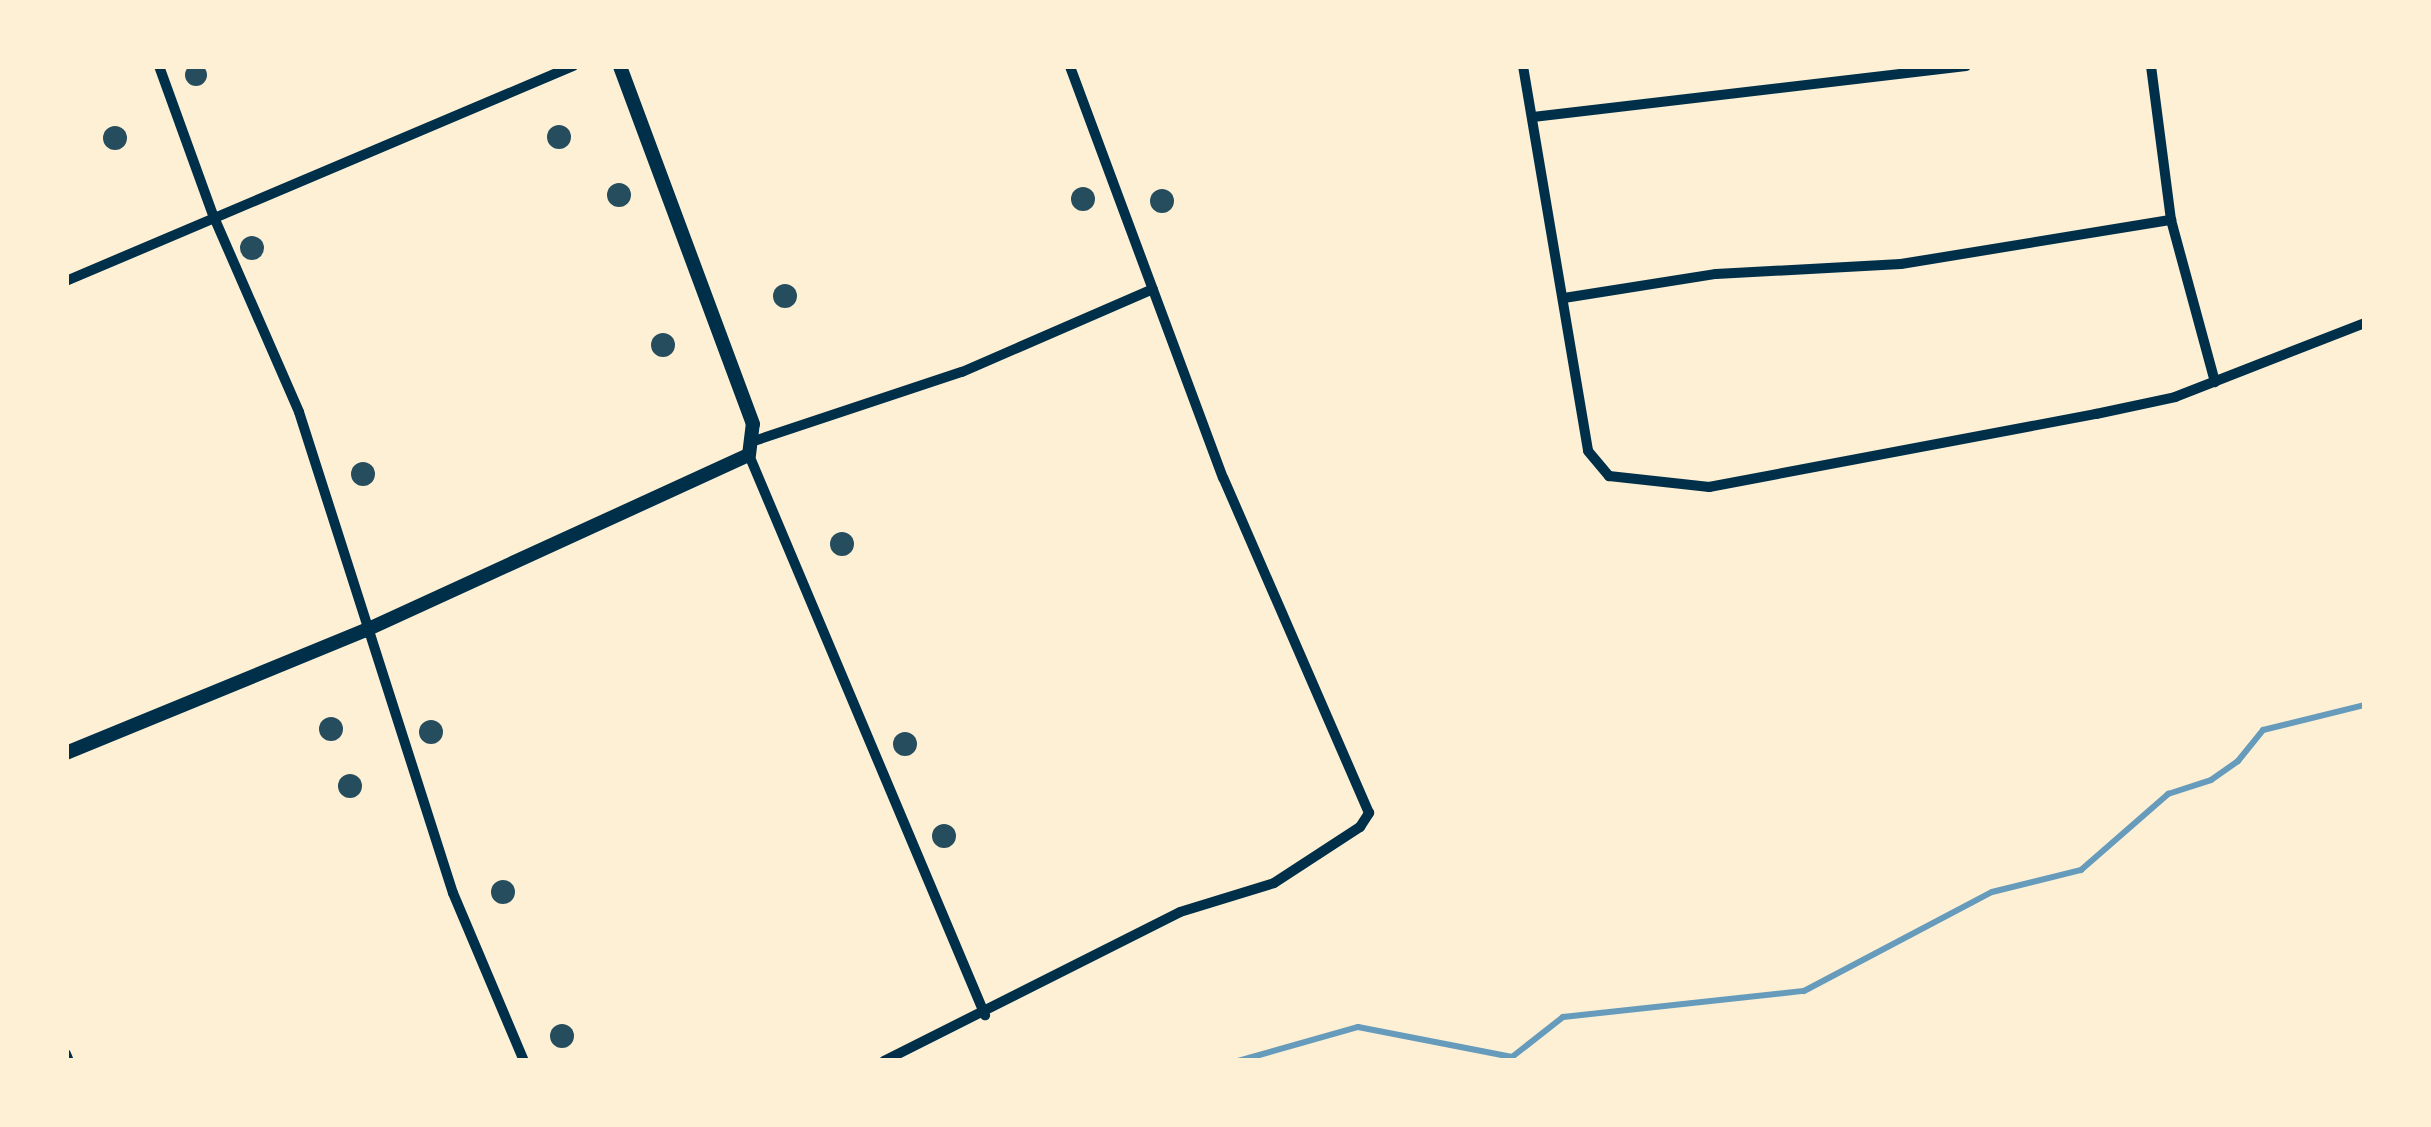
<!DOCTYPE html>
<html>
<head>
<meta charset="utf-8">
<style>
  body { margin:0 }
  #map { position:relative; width:2431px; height:1127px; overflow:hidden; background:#fdf0d5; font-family:Rubik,sans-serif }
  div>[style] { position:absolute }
  .stream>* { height:6px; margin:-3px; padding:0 3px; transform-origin:3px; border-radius:3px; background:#669bbc }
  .building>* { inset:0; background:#264d5e }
  .round { border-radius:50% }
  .minor>* { height:10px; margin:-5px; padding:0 5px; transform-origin:5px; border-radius:5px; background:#003049 }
  .tertiary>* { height:14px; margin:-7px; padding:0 7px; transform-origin:7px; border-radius:7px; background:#003049 }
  span { translate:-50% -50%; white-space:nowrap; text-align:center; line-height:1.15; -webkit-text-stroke:10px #fdf0d5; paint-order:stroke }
  .frame { position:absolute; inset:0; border:69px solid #fdf0d5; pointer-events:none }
</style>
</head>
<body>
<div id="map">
  <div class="stream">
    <i style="left:1238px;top:1061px;width:125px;rotate:-15.8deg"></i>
    <i style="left:1358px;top:1027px;width:157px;rotate:11deg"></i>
    <i style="left:1512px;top:1057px;width:65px;rotate:-38.1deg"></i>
    <i style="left:1563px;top:1017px;width:242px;rotate:-6.2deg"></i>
    <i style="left:1804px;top:991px;width:212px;rotate:-27.8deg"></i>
    <i style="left:1992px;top:892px;width:92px;rotate:-13.9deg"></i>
    <i style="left:2081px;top:870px;width:116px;rotate:-41.1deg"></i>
    <i style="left:2168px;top:794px;width:45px;rotate:-18deg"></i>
    <i style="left:2211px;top:780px;width:33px;rotate:-35deg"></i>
    <i style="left:2238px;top:761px;width:40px;rotate:-51deg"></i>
    <i style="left:2263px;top:730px;width:105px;rotate:-13.8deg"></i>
  </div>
  <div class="building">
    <i class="round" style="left:185px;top:64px;width:22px;height:22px"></i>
    <i class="round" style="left:547px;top:125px;width:24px;height:24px"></i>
    <i class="round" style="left:103px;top:126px;width:24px;height:24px"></i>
    <i class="round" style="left:607px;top:183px;width:24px;height:24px"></i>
    <i class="round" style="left:1071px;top:187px;width:24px;height:24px"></i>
    <i class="round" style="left:1150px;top:189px;width:24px;height:24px"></i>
    <i class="round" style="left:240px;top:236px;width:24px;height:24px"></i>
    <i class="round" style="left:773px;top:284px;width:24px;height:24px"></i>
    <i class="round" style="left:651px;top:333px;width:24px;height:24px"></i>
    <i class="round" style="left:351px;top:462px;width:24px;height:24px"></i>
    <i class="round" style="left:830px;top:532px;width:24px;height:24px"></i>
    <i class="round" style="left:319px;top:717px;width:24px;height:24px"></i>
    <i class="round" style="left:419px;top:720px;width:24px;height:24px"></i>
    <i class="round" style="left:893px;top:732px;width:24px;height:24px"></i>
    <i class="round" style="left:338px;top:774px;width:24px;height:24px"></i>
    <i class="round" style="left:932px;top:824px;width:24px;height:24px"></i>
    <i class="round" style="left:491px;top:880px;width:24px;height:24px"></i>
    <i class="round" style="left:550px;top:1024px;width:24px;height:24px"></i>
  </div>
  <div class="minor">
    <i style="left:159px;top:66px;width:158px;rotate:70.1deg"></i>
    <i style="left:213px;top:215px;width:215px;rotate:66.4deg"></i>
    <i style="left:299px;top:412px;width:505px;rotate:72.25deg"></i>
    <i style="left:453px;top:893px;width:182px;rotate:67.1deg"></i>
    <i style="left:1523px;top:66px;width:390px;rotate:80.4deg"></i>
    <i style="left:1588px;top:451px;width:33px;rotate:50deg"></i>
    <i style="left:1609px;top:476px;width:101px;rotate:6.3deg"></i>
    <i style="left:1709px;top:487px;width:394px;rotate:-10.7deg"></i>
    <i style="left:2096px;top:414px;width:81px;rotate:-12.1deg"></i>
    <i style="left:2175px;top:397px;width:204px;rotate:-21.3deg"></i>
    <i style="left:2151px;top:66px;width:155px;rotate:82.6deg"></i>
    <i style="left:2171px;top:220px;width:168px;rotate:74.8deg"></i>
    <i style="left:1533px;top:117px;width:436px;rotate:-6.7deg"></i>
    <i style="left:66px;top:281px;width:551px;rotate:-22.98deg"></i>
    <i style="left:1564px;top:298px;width:154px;rotate:-9deg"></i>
    <i style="left:1716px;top:274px;width:185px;rotate:-3.1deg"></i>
    <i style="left:1901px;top:264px;width:274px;rotate:-9.3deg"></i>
    <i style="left:757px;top:440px;width:216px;rotate:-18.4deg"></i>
    <i style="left:962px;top:372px;width:208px;rotate:-23.5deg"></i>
    <i style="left:749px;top:455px;width:608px;rotate:67.15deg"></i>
    <i style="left:66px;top:1054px;width:8px;rotate:67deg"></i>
    <i style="left:884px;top:1061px;width:331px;rotate:-26.7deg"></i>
    <i style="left:1180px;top:912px;width:98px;rotate:-17.1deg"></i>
    <i style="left:1274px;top:883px;width:103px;rotate:-33.1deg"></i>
    <i style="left:1360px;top:827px;width:17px;rotate:-57deg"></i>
    <i style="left:1369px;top:813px;width:365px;rotate:-113.5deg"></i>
    <i style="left:1223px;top:478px;width:439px;rotate:-110.4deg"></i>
  </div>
  <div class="tertiary">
    <i style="left:66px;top:753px;width:322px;rotate:-22.3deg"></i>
    <i style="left:364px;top:631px;width:423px;rotate:-24.6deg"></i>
    <i style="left:749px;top:455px;width:31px;rotate:-83deg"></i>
    <i style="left:753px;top:424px;width:382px;rotate:-110.4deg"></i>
  </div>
  <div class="frame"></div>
</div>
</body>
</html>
